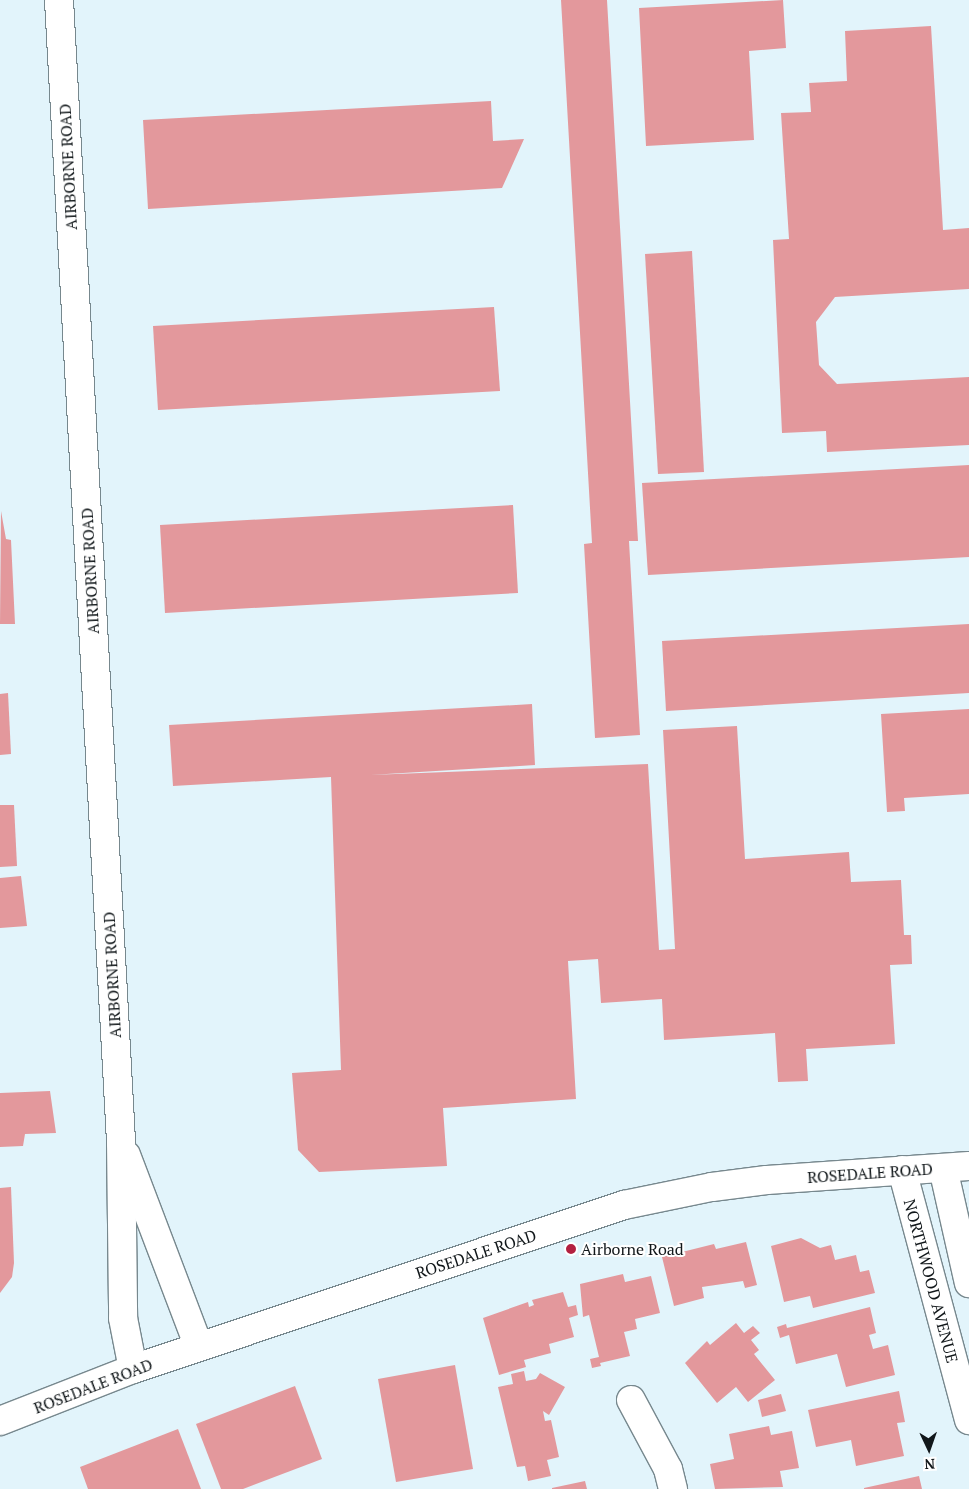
<!DOCTYPE html>
<html>
<head>
<meta charset="utf-8">
<style>
  body { margin:0 }
  #map { position:relative; width:969px; height:1489px; overflow:hidden; background:#e2f4fb; font-family:"PT Serif",serif }
  div>[style] { position:absolute }
  .building>* { inset:0; background:#e3989c }
  .roads { filter:drop-shadow(1px 0 #77888e) drop-shadow(-1px 0 #77888e) drop-shadow(0 1px #77888e) drop-shadow(0 -1px #77888e) }
  .minor>* { height:28px; margin:-14px; padding:0 14px; transform-origin:14px; border-radius:14px; background:#fff }
  .major>* { height:28px; margin:-14px; padding:0 14px; transform-origin:14px; border-radius:14px; background:#fff }
  .dots>* { width:14px; height:14px; translate:-50% -50%; box-sizing:border-box; border:2px solid #fff; border-radius:50% }
  span { translate:-50% -50%; white-space:nowrap; text-align:center; line-height:1.15; -webkit-text-stroke:4px #fff; paint-order:stroke }
  .street-label { font-size:16px; color:#11171a }
  .poi-label { font-size:16px; color:#11171a }
  .left { translate:0 -50%; text-align:left }
  .north { position:absolute; left:904px; top:1424px; width:50px; height:50px; -webkit-text-stroke:4px #fff; paint-order:stroke; rotate:177deg; font-size:14px; font-weight:700; line-height:20px; text-align:center; color:#11171a }
  .north::after { content:''; display:block; margin:auto; width:18px; height:22px; background:#11171a; clip-path:polygon(50% 0,100% 100%,50% 72%,0 100%) }
</style>
</head>
<body>
<div id="map">
  <div class="building">
    <i style="clip-path:polygon(561px 0,607px 0,638px 541px,629px 541px,640px 735px,595px 738px,584px 544px,592px 543px)"></i>
    <i style="clip-path:polygon(783px 0,786px 48px,749px 51px,754px 140px,646px 146px,639px 8px)"></i>
    <i style="clip-path:polygon(931px 26px,943px 230px,969px 228px,969px 289px,835px 297px,816px 322px,819px 365px,837px 384px,969px 377px,969px 445px,827px 452px,826px 431px,782px 433px,773px 240px,789px 239px,781px 113px,811px 112px,809px 83px,847px 81px,845px 31px)"></i>
    <i style="clip-path:polygon(491px 101px,493px 141px,524px 139px,502px 188px,148px 209px,143px 120px)"></i>
    <i style="clip-path:polygon(692px 251px,704px 472px,658px 474px,645px 254px)"></i>
    <i style="clip-path:polygon(494px 307px,500px 391px,158px 410px,153px 326px)"></i>
    <i style="clip-path:polygon(969px 465px,969px 557px,648px 575px,642px 483px)"></i>
    <i style="clip-path:polygon(513px 505px,518px 593px,165px 613px,160px 525px)"></i>
    <i style="clip-path:polygon(1px 511px,6px 539px,11px 540px,15px 624px,0 624px)"></i>
    <i style="clip-path:polygon(969px 624px,969px 693px,666px 711px,662px 641px)"></i>
    <i style="clip-path:polygon(8px 693px,11px 754px,0 755px,0 694px)"></i>
    <i style="clip-path:polygon(532px 704px,535px 765px,370px 775px,648px 764px,659px 950px,675px 949px,663px 730px,737px 726px,745px 859px,849px 852px,851px 882px,901px 880px,904px 935px,911px 935px,912px 964px,890px 965px,895px 1044px,806px 1049px,808px 1081px,778px 1082px,775px 1033px,664px 1040px,662px 999px,601px 1003px,598px 959px,568px 961px,576px 1099px,443px 1108px,447px 1166px,319px 1172px,298px 1150px,292px 1073px,341px 1070px,331px 777px,173px 786px,169px 725px)"></i>
    <i style="clip-path:polygon(969px 709px,969px 794px,904px 798px,905px 811px,887px 812px,881px 714px)"></i>
    <i style="clip-path:polygon(0 805px,14px 805px,17px 866px,0 867px)"></i>
    <i style="clip-path:polygon(21px 876px,27px 926px,0 928px,0 878px)"></i>
    <i style="clip-path:polygon(50px 1091px,56px 1133px,25px 1134px,23px 1146px,0 1147px,0 1093px)"></i>
    <i style="clip-path:polygon(11px 1187px,14px 1263px,12px 1277px,0 1293px,0 1188px)"></i>
    <i style="clip-path:polygon(801px 1238px,820px 1248px,831px 1245px,835px 1260px,856px 1255px,860px 1272px,869px 1270px,875px 1293px,813px 1308px,810px 1296px,784px 1302px,771px 1246px)"></i>
    <i style="clip-path:polygon(746px 1242px,757px 1285px,745px 1288px,743px 1281px,702px 1287px,704px 1298px,674px 1306px,662px 1257px,714px 1244px,716px 1249px)"></i>
    <i style="clip-path:polygon(623px 1274px,625px 1282px,651px 1276px,660px 1313px,635px 1319px,637px 1329px,624px 1332px,630px 1356px,600px 1363px,601px 1366px,592px 1368px,590px 1359px,599px 1357px,589px 1315px,583px 1317px,580px 1284px)"></i>
    <i style="clip-path:polygon(563px 1292px,568px 1307px,576px 1305px,578px 1315px,569px 1318px,574px 1337px,549px 1344px,551px 1353px,524px 1360px,526px 1367px,499px 1375px,483px 1318px,528px 1302px,529px 1307px,534px 1305px,532px 1300px)"></i>
    <i style="clip-path:polygon(870px 1307px,876px 1333px,869px 1335px,873px 1349px,888px 1345px,895px 1375px,846px 1387px,837px 1354px,796px 1364px,789px 1335px,780px 1338px,777px 1327px,786px 1324px,787px 1328px)"></i>
    <i style="clip-path:polygon(736px 1323px,744px 1333px,753px 1326px,760px 1333px,751px 1340px,759px 1350px,754px 1354px,775px 1380px,748px 1402px,736px 1387px,717px 1403px,685px 1363px,707px 1341px,710px 1345px)"></i>
    <i style="clip-path:polygon(455px 1365px,473px 1469px,396px 1482px,378px 1379px)"></i>
    <i style="clip-path:polygon(524px 1371px,526px 1381px,536px 1379px,540px 1373px,565px 1387px,549px 1415px,543px 1411px,545px 1421px,551px 1420px,559px 1457px,547px 1460px,551px 1476px,528px 1481px,525px 1466px,517px 1467px,498px 1387px,513px 1384px,511px 1374px)"></i>
    <i style="clip-path:polygon(295px 1386px,322px 1459px,243px 1489px,221px 1489px,196px 1424px)"></i>
    <i style="clip-path:polygon(899px 1391px,905px 1422px,897px 1423px,904px 1456px,856px 1466px,851px 1440px,816px 1447px,808px 1410px)"></i>
    <i style="clip-path:polygon(781px 1394px,786px 1411px,762px 1417px,758px 1400px)"></i>
    <i style="clip-path:polygon(769px 1426px,771px 1435px,792px 1431px,799px 1468px,780px 1471px,783px 1487px,715px 1489px,710px 1464px,734px 1459px,729px 1434px)"></i>
    <i style="clip-path:polygon(178px 1429px,201px 1489px,88px 1489px,80px 1467px)"></i>
    <i style="clip-path:polygon(919px 1476px,922px 1489px,864px 1489px,864px 1488px)"></i>
    <i style="clip-path:polygon(585px 1481px,587px 1489px,552px 1489px,552px 1488px)"></i>
  </div>
  <div class="roads">
    <div class="minor">
      <i style="left:59px;top:0;width:1144px;rotate:86.89deg"></i>
      <i style="left:121px;top:1142px;width:176px;rotate:89.3deg"></i>
      <i style="left:123px;top:1318px;width:52px;rotate:78.9deg"></i>
      <i style="left:126px;top:1155px;width:205px;rotate:69.2deg"></i>
      <i style="left:943px;top:1168px;width:118px;rotate:77.3deg"></i>
      <i style="left:902px;top:1170px;width:259px;rotate:75deg"></i>
      <i style="left:631px;top:1400px;width:78px;rotate:61.8deg"></i>
      <i style="left:668px;top:1469px;width:21px;rotate:76deg"></i>
    </div>
    <div class="major">
      <i style="left:0;top:1421px;width:143px;rotate:-21.4deg"></i>
      <i style="left:133px;top:1369px;width:518px;rotate:-18.47deg"></i>
      <i style="left:624px;top:1205px;width:90px;rotate:-11.6deg"></i>
      <i style="left:712px;top:1187px;width:55px;rotate:-7.3deg"></i>
      <i style="left:767px;top:1180px;width:202px;rotate:-4deg"></i>
    </div>
  </div>
  <div class="dots">
    <i style="left:571px;top:1249px;background:#b32040"></i>
  </div>
  <div class="street-label">
    <span style="left:68px;top:167px;rotate:-93deg">AIRBORNE ROAD</span>
    <span style="left:90px;top:571px;rotate:-93deg">AIRBORNE ROAD</span>
    <span style="left:112px;top:975px;rotate:-93deg">AIRBORNE ROAD</span>
    <span style="left:870px;top:1173px;rotate:-4deg">ROSEDALE ROAD</span>
    <span style="left:476px;top:1254px;rotate:-18deg">ROSEDALE ROAD</span>
    <span style="left:931px;top:1281px;rotate:75deg">NORTHWOOD AVENUE</span>
    <span style="left:93px;top:1386px;rotate:-21deg">ROSEDALE ROAD</span>
  </div>
  <div class="poi-label">
    <span class="left" style="left:581px;top:1249px">Airborne Road</span>
  </div>
  <div class="north">N</div>
</div>
</body>
</html>
